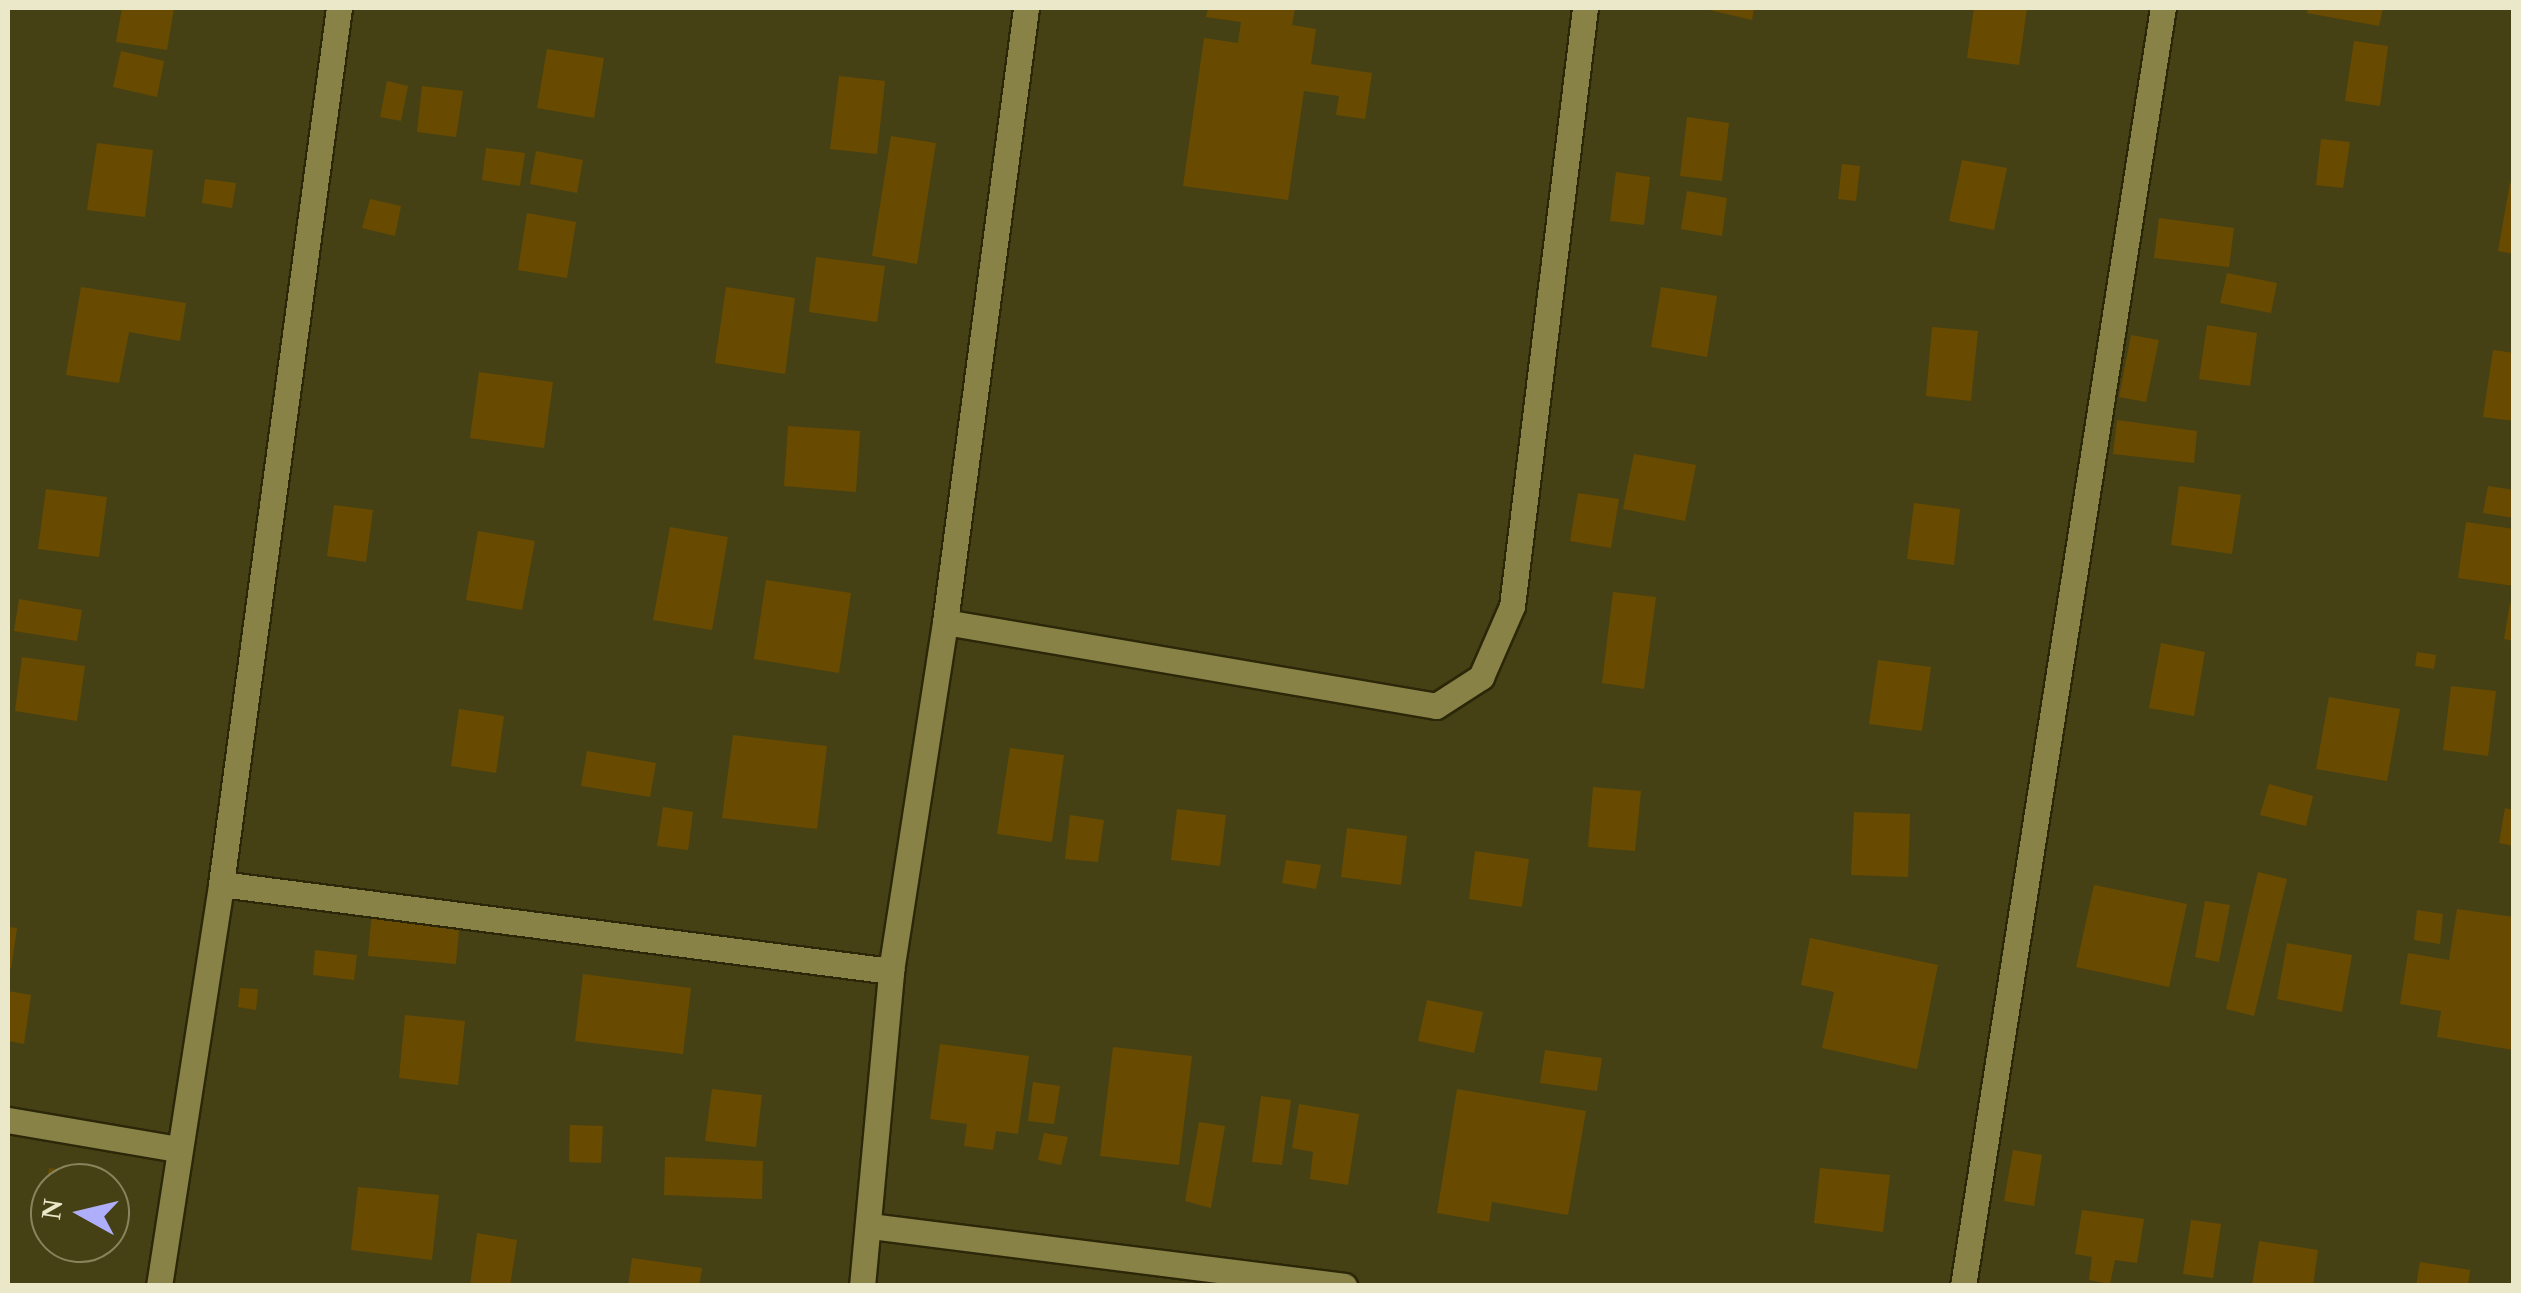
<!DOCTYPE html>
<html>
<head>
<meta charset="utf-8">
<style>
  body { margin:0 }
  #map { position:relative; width:2521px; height:1293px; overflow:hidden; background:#464114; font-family:"Times New Roman",serif }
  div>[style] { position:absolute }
  .building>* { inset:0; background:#684b00 }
  .roads { filter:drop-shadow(2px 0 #2b2708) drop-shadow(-2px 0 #2b2708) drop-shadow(0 2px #2b2708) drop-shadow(0 -2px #2b2708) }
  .minor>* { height:25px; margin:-12.5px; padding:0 12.5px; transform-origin:12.5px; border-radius:12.5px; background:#888247 }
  span { translate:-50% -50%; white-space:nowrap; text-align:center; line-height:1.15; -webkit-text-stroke:10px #464114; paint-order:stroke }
  .frame { position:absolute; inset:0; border:10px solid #ebe8ca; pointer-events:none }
  .north { position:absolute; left:30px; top:1163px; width:100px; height:100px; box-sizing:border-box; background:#464114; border:2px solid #88845d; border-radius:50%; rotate:278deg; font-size:28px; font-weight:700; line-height:40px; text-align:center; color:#ebe8ca }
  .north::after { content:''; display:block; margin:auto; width:35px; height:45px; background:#aeaefa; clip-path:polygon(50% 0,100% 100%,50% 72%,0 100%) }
</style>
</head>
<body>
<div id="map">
  <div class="building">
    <i style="clip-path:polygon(122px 8px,174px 8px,167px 50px,116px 42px)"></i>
    <i style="clip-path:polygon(1208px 8px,1295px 8px,1292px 25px,1316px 29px,1311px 64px,1372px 73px,1365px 119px,1336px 115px,1339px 96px,1304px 91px,1288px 200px,1183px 186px,1204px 38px,1238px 43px,1241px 22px,1206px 17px)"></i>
    <i style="clip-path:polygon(1701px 8px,1754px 8px,1752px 20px)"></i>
    <i style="clip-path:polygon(1974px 8px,2027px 8px,2019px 65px,1967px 58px)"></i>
    <i style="clip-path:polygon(2308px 8px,2383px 8px,2379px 26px,2307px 13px)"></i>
    <i style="clip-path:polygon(2354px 41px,2388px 46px,2380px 106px,2345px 101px)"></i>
    <i style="clip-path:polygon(547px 49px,604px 58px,594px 118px,537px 108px)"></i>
    <i style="clip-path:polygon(121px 51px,164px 61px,157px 97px,113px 87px)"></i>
    <i style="clip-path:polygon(839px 76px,885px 81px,877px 154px,830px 149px)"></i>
    <i style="clip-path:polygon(387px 81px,408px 86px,401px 121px,380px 117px)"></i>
    <i style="clip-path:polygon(422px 86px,463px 91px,456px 137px,417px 132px)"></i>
    <i style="clip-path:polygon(1687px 117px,1729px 123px,1722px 181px,1680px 176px)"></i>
    <i style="clip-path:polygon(891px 136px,936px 143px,917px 264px,872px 256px)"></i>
    <i style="clip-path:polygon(2321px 139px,2350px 142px,2343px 188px,2316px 185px)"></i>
    <i style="clip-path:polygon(97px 143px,153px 150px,145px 217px,87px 210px)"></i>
    <i style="clip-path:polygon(486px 148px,525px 153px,520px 186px,482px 180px)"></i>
    <i style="clip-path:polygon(536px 151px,583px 160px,577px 193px,530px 184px)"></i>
    <i style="clip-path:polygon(1962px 160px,2007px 168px,1994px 230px,1949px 221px)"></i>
    <i style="clip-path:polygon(1842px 164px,1860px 166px,1856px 201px,1838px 199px)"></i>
    <i style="clip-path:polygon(1616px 172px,1650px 177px,1644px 225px,1610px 221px)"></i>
    <i style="clip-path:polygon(205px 179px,236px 183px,232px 208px,202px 203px)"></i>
    <i style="clip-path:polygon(2510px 183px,2514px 184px,2514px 254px,2498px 251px)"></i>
    <i style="clip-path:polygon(1687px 191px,1727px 198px,1722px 236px,1681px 229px)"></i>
    <i style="clip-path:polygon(370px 199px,401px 206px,395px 236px,362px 228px)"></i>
    <i style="clip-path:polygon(527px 213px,576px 222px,567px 278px,518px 270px)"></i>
    <i style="clip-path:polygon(2159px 218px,2234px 228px,2229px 267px,2154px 258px)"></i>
    <i style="clip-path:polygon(816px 257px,885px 266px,877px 322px,809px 312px)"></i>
    <i style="clip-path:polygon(2227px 273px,2277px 283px,2271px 313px,2220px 303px)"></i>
    <i style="clip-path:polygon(81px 287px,186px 303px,180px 341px,129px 332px,119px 383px,66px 375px)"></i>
    <i style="clip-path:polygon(726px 287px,795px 298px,785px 374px,715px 363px)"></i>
    <i style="clip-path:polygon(1661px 287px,1717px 296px,1707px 357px,1651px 347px)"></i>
    <i style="clip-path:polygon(2207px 325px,2257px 333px,2250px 386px,2199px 379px)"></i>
    <i style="clip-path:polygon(1932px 327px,1978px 331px,1971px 401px,1926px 396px)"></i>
    <i style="clip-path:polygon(2131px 335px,2159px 340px,2146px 402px,2119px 397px)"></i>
    <i style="clip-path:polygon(2493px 350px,2514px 353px,2514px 421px,2483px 417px)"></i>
    <i style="clip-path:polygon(479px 372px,553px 382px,544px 448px,470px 438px)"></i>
    <i style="clip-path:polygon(2117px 420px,2197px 431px,2194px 463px,2113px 454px)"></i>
    <i style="clip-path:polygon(788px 426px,860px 431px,856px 492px,784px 486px)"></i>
    <i style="clip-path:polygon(1634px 454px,1696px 465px,1685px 521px,1623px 509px)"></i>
    <i style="clip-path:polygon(2179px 486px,2241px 495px,2232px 554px,2171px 545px)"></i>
    <i style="clip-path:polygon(2488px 486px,2514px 490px,2514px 518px,2483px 513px)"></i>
    <i style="clip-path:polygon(46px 489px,107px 497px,99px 557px,38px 549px)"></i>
    <i style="clip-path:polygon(1578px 493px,1619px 499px,1611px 548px,1570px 541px)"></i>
    <i style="clip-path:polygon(1914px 503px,1960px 509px,1954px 565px,1907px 559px)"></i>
    <i style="clip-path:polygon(334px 505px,373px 510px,366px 562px,327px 556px)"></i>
    <i style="clip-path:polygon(2466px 522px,2514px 529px,2514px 586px,2458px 578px)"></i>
    <i style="clip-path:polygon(670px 527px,728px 537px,712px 630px,653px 620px)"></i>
    <i style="clip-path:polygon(478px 531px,535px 541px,522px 610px,466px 600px)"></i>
    <i style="clip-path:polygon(766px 580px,851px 593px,839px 673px,754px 659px)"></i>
    <i style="clip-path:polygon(1613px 592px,1656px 597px,1644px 689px,1602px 683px)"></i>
    <i style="clip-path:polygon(19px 599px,82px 610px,77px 641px,14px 631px)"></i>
    <i style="clip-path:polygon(2510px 603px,2514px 604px,2514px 641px,2504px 639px)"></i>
    <i style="clip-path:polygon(2161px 643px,2205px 652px,2194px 716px,2149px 708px)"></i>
    <i style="clip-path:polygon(2417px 652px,2436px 655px,2434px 669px,2415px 666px)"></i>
    <i style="clip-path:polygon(22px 657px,85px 666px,77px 721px,15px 711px)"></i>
    <i style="clip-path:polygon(1878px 660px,1931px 667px,1922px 731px,1869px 724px)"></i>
    <i style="clip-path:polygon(2451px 686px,2496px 691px,2488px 756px,2443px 750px)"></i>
    <i style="clip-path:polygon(2329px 697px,2400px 709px,2387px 781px,2316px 769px)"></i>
    <i style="clip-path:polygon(459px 709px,504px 716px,496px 773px,451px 766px)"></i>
    <i style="clip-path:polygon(733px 735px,827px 746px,817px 829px,722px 818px)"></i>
    <i style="clip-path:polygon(1010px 748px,1064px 755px,1052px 842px,997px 834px)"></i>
    <i style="clip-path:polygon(587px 751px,656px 763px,650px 797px,581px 786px)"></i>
    <i style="clip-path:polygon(2269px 784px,2313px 796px,2306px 826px,2260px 815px)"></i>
    <i style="clip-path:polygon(1593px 787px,1641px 791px,1635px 851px,1588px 847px)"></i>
    <i style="clip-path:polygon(663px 807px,693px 812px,688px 850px,657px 846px)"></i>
    <i style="clip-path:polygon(2505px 808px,2514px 810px,2514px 846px,2499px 843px)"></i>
    <i style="clip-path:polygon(1177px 809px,1226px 815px,1220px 866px,1171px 860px)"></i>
    <i style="clip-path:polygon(1854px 812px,1910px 814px,1908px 877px,1851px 875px)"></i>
    <i style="clip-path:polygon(1070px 815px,1104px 820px,1098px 862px,1065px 859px)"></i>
    <i style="clip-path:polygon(1347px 828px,1407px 836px,1401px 885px,1341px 877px)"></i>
    <i style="clip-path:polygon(1475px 851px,1529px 859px,1522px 907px,1469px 899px)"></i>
    <i style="clip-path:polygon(1286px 860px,1321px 865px,1316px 889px,1282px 883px)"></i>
    <i style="clip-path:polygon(2258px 872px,2287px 879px,2254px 1016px,2226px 1009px)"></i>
    <i style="clip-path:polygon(2094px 885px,2187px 904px,2169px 987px,2076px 967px)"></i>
    <i style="clip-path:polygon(2205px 901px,2230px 905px,2219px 962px,2195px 957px)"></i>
    <i style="clip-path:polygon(2457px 909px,2514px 917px,2513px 1050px,2437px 1037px,2441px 1011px,2400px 1004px,2408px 953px,2449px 960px)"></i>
    <i style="clip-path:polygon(2417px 910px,2443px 914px,2440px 944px,2414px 940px)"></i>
    <i style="clip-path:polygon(372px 911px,460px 919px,456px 964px,368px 956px)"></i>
    <i style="clip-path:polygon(8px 927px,17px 928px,11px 969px,8px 968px)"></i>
    <i style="clip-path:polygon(1810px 938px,1938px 965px,1917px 1069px,1822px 1048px,1834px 992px,1801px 985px)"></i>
    <i style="clip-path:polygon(2287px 943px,2352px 955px,2342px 1012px,2277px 999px)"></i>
    <i style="clip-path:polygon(315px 950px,357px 955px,354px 980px,313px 975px)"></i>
    <i style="clip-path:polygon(583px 974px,691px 988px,683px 1054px,575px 1041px)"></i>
    <i style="clip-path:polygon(240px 988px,258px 989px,256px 1010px,238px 1007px)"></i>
    <i style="clip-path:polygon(8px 991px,31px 995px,24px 1044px,8px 1041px)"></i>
    <i style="clip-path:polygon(1427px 1000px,1483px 1012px,1474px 1053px,1418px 1041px)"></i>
    <i style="clip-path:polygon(405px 1015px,465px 1021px,458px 1085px,399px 1078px)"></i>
    <i style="clip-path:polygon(940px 1044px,1029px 1056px,1018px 1134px,996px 1131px,993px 1150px,964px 1146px,967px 1124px,930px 1119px)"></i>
    <i style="clip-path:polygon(1113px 1047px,1192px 1056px,1179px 1165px,1100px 1156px)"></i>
    <i style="clip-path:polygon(1545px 1050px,1602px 1058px,1597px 1091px,1540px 1083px)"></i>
    <i style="clip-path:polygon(1033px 1082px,1060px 1086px,1054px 1124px,1028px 1121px)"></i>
    <i style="clip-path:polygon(712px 1089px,762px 1095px,756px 1147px,705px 1141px)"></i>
    <i style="clip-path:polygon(1457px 1089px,1586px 1111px,1568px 1215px,1492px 1202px,1489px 1222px,1437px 1213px)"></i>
    <i style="clip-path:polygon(1261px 1096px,1291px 1100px,1282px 1165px,1252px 1162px)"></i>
    <i style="clip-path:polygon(1299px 1104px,1359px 1114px,1348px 1185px,1310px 1179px,1313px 1152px,1292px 1148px)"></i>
    <i style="clip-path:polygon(1199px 1122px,1225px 1126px,1211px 1208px,1185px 1201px)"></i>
    <i style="clip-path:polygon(570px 1125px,603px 1126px,601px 1163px,569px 1162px)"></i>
    <i style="clip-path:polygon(1044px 1133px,1068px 1137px,1061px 1165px,1038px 1160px)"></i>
    <i style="clip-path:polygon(2013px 1150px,2042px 1155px,2034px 1206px,2004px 1201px)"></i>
    <i style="clip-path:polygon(665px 1157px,763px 1161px,762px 1199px,664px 1195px)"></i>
    <i style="clip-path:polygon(49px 1168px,93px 1174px,92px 1183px,50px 1183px,45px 1196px)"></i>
    <i style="clip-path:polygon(1820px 1168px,1890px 1175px,1883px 1232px,1814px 1223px)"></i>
    <i style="clip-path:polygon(358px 1187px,439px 1195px,432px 1260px,351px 1250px)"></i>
    <i style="clip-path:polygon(40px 1203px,50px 1204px,50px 1235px,36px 1233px)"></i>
    <i style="clip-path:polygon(2082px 1210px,2144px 1219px,2137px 1263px,2115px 1260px,2110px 1284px,2089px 1280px,2092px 1257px,2075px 1254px)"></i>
    <i style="clip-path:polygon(2191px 1220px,2221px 1224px,2213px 1278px,2183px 1274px)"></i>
    <i style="clip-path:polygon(477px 1233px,517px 1240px,510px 1286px,470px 1286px)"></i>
    <i style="clip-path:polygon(2259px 1241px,2318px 1250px,2313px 1286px,2252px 1286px)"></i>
    <i style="clip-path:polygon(632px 1258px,702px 1268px,699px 1286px,628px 1286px)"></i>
    <i style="clip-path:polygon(2420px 1262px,2470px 1270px,2468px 1286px,2416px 1286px)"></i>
  </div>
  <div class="roads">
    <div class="minor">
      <i style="left:945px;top:622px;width:498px;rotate:9.7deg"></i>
      <i style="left:1436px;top:706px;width:54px;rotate:-32.8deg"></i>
      <i style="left:1481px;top:677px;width:77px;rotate:-66.4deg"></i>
      <i style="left:1512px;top:606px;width:602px;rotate:-83.04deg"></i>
      <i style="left:221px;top:884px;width:676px;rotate:7.4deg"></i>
      <i style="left:8px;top:1120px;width:172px;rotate:9.7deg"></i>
      <i style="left:870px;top:1226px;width:478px;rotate:7.2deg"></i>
      <i style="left:159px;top:1286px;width:407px;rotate:-81.2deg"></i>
      <i style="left:221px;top:884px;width:884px;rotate:-82.33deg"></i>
      <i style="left:862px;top:1286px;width:316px;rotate:-84.7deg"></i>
      <i style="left:891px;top:971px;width:353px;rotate:-81.2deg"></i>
      <i style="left:945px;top:622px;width:619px;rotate:-82.48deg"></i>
      <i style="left:1963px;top:1286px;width:1294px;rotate:-81.11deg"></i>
    </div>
  </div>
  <div class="frame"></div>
  <div class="north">N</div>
</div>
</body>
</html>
